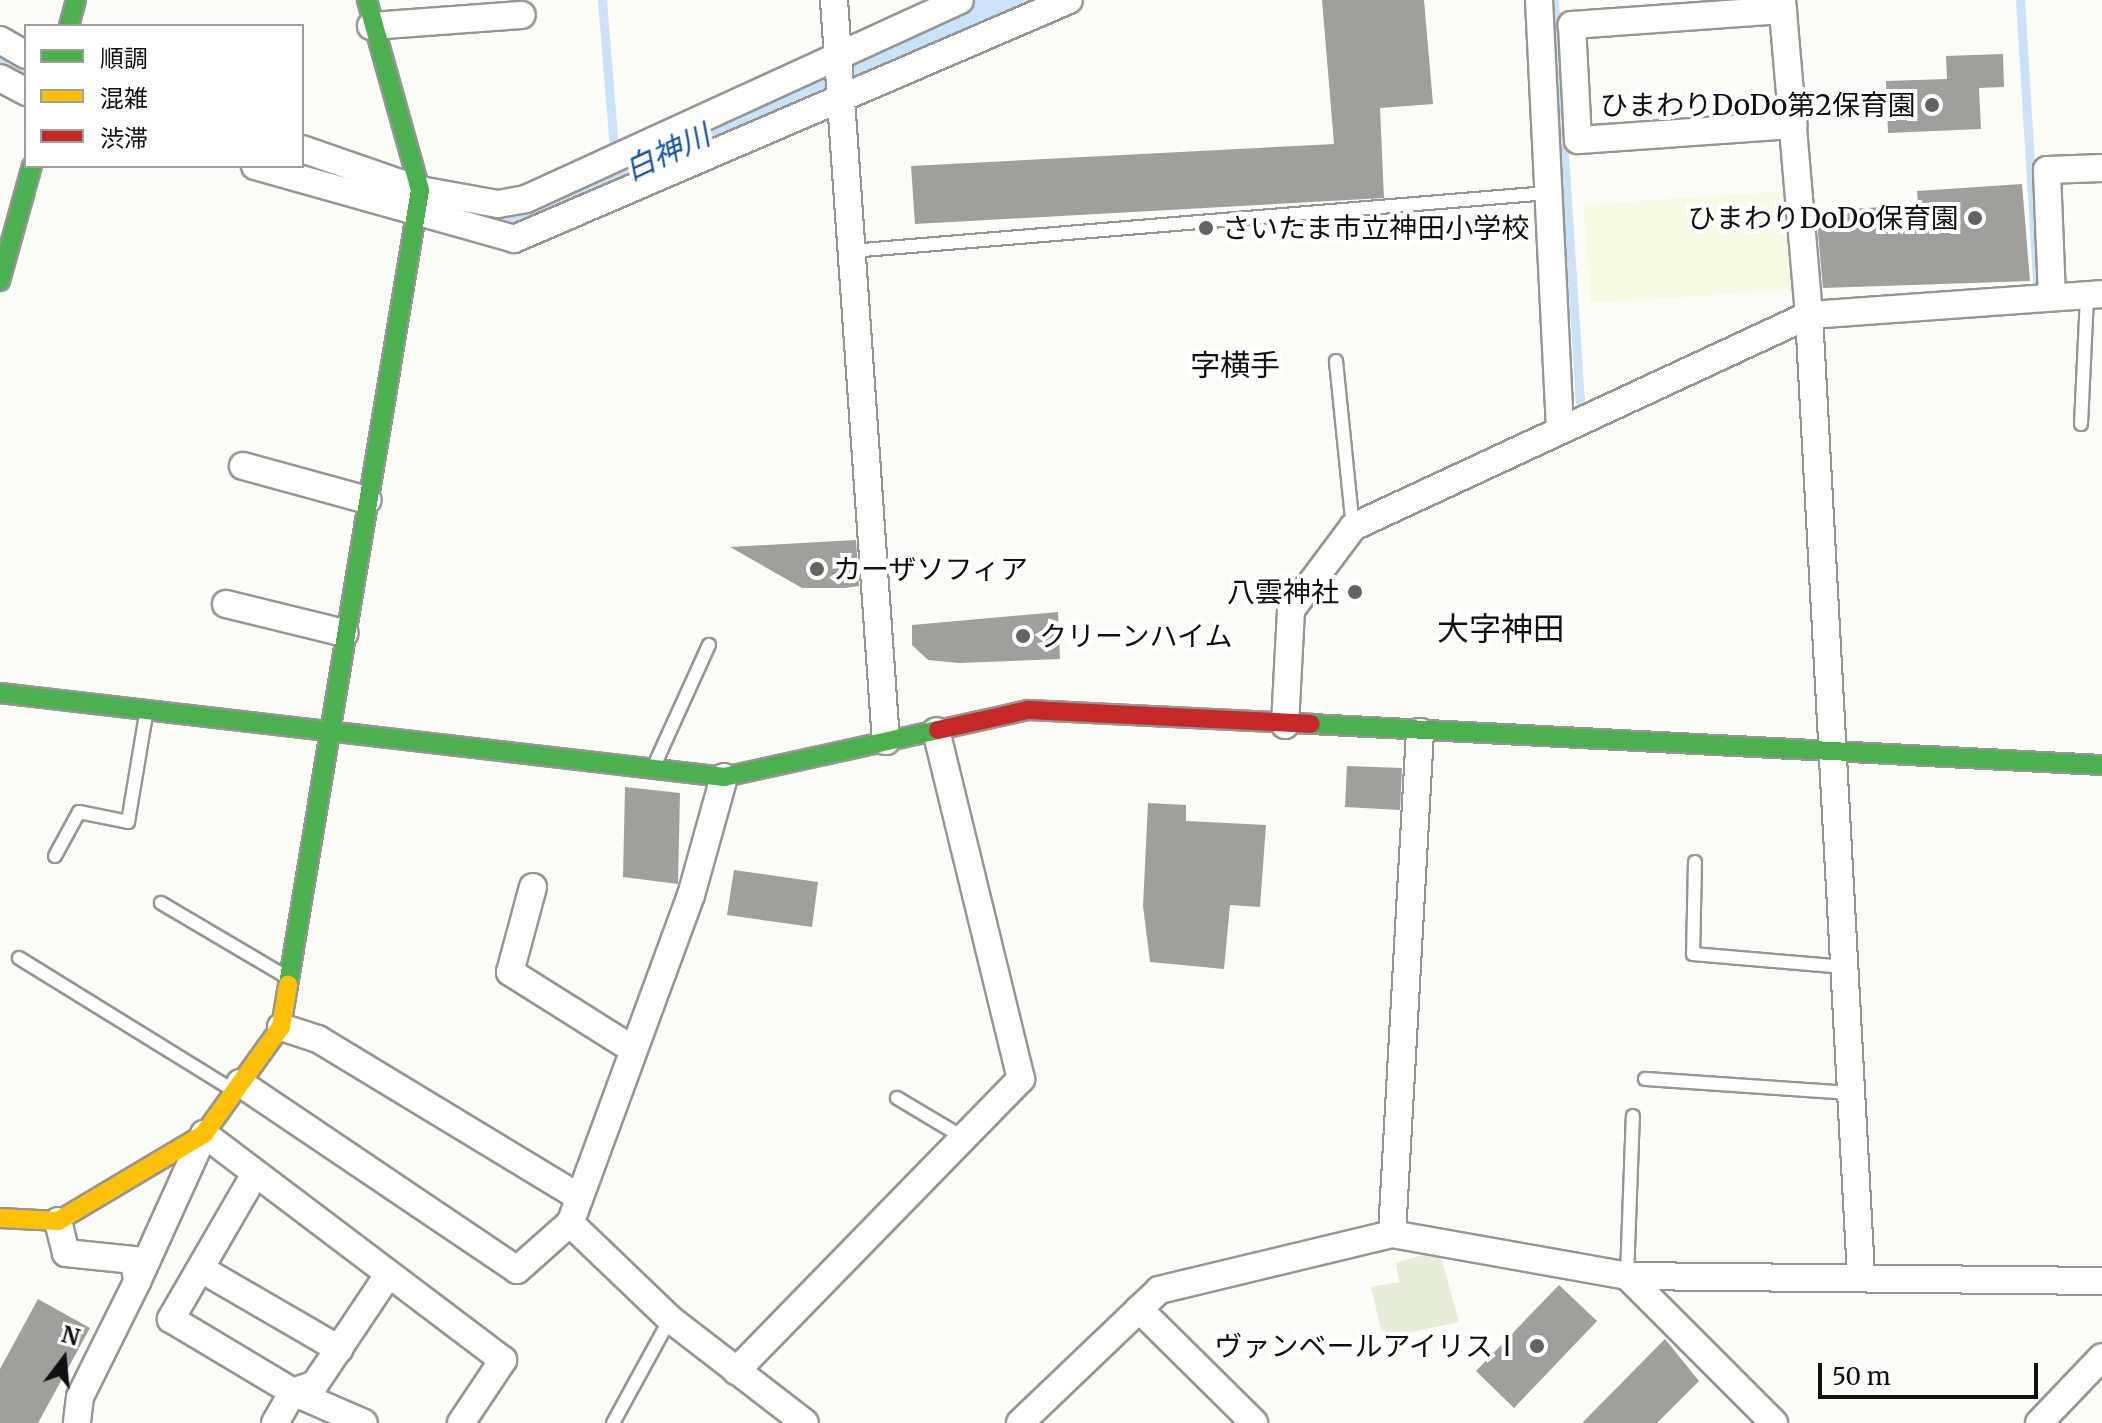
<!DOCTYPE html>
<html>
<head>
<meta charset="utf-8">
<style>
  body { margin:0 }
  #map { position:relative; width:2102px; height:1423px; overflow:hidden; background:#fcfcf6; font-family:Merriweather,"Noto Sans JP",serif }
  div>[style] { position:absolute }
  .farmland>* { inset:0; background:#f8f9e2 }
  .cemetery>* { inset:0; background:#e6eed9 }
  .stream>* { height:9px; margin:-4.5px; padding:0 4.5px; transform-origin:4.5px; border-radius:4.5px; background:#cae2f8 }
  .river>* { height:52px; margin:-26px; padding:0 26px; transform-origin:26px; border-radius:26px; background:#cae2f8 }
  .building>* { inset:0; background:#a09f9b }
  .roads { filter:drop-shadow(2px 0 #969694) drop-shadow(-2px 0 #969694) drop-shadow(0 2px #969694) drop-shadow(0 -2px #969694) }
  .lane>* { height:12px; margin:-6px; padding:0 6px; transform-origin:6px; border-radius:6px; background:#fffffe }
  .street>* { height:26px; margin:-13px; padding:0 13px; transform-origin:13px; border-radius:13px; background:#fffffe }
  .fast>* { height:18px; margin:-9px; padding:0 9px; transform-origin:9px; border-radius:9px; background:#4caf50 }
  .slow>* { height:18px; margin:-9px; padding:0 9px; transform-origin:9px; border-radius:9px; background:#ffc107 }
  .jam>* { height:18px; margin:-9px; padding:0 9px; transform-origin:9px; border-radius:9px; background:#c62828 }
  .dots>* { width:22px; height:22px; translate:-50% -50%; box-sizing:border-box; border:4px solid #fff; border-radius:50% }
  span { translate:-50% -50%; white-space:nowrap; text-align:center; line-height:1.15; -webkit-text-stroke:8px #fff; paint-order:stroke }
  .poi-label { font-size:28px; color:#101010 }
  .right { translate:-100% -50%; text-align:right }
  .left { translate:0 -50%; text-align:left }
  .water-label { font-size:30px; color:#1354a8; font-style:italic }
  .neighbourhood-label { font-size:30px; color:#101010 }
  .quarter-label { font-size:32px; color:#101010 }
  .legend { position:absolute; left:24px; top:24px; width:280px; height:144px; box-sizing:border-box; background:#fff; border:2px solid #9f9f9f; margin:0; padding:10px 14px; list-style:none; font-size:24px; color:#101010 }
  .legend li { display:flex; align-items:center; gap:16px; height:40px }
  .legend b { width:40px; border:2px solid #9f9f9f }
  .north { position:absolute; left:24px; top:1319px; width:80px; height:80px; -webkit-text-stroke:6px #fff; paint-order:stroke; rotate:16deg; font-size:22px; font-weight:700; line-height:32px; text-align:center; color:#101010 }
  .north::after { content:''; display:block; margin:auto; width:28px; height:36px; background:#101010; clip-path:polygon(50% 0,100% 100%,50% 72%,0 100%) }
  .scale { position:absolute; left:1818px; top:1363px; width:220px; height:36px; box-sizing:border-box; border:4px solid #101010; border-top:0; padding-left:10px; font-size:24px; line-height:28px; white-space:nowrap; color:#101010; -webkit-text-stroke:6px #fff; paint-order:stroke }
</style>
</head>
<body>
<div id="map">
  <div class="farmland">
    <i style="clip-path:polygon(1784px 191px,1791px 290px,1591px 303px,1583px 205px)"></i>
  </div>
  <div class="cemetery">
    <i style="clip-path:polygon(1439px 1250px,1459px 1322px,1383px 1338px,1371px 1287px,1399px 1282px,1396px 1263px)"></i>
  </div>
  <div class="stream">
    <i style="left:602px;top:0;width:176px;rotate:85.4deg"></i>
    <i style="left:1554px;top:0;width:403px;rotate:86.3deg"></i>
    <i style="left:2020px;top:0;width:292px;rotate:86.5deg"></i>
  </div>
  <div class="river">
    <i style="left:0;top:62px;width:28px;rotate:23deg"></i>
    <i style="left:302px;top:166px;width:178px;rotate:16.3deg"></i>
    <i style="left:473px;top:216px;width:48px;rotate:2.4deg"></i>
    <i style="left:521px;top:218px;width:546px;rotate:-23.52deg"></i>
  </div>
  <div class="building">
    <i style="clip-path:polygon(1322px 0,1424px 0,1433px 104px,1380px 108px,1384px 198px,915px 224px,911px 166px,1334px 144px)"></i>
    <i style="clip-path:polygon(2003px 54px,2004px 87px,1979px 88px,1981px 129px,1888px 133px,1886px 81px,1947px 79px,1946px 56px)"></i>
    <i style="clip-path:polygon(2022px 184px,2030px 281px,1823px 288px,1816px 211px,1918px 205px,1917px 191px)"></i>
    <i style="clip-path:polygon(856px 540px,859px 586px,845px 588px,802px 588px,730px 547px)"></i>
    <i style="clip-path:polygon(1058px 612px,1060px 659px,959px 663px,928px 660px,912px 645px,912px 625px)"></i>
    <i style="clip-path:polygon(1347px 766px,1402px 768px,1400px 810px,1345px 807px)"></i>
    <i style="clip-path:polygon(625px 787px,680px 793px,678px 884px,623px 877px)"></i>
    <i style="clip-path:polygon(1148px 803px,1186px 805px,1186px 821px,1266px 825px,1260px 907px,1230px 905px,1224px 969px,1150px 962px,1143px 906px)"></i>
    <i style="clip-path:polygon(734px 870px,818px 882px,812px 927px,727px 915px)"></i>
    <i style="clip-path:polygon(1559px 1285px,1597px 1321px,1514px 1408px,1476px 1371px)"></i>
    <i style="clip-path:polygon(38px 1299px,90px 1328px,38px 1423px,0 1423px,0 1369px)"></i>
    <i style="clip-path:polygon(1665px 1339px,1699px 1381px,1657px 1423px,1582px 1423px)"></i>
  </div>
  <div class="roads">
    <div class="lane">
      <i style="left:851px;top:251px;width:699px;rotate:-4.76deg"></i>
      <i style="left:1336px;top:361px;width:167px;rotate:84.2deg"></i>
      <i style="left:2081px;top:424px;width:129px;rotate:-87.3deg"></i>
      <i style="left:654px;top:766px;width:133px;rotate:-65.6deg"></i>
      <i style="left:55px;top:856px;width:50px;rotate:-61.4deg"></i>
      <i style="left:79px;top:812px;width:50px;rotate:11.5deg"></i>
      <i style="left:128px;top:822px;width:109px;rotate:-80.5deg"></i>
      <i style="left:1695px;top:862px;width:92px;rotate:91.2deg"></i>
      <i style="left:1693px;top:954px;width:152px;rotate:4.9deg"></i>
      <i style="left:161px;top:903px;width:144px;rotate:30.5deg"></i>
      <i style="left:19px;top:958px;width:249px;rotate:31.7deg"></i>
      <i style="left:1645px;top:1079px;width:207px;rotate:3.9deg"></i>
      <i style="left:897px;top:1098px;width:78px;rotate:30.8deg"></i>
      <i style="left:1627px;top:1276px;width:160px;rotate:-87.9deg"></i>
      <i style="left:613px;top:1423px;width:119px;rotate:-61.3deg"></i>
    </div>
    <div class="street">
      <i style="left:834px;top:0;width:743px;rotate:85.99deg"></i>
      <i style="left:1539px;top:0;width:427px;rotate:87.2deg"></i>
      <i style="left:1782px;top:0;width:316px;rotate:85.1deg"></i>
      <i style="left:1809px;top:315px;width:962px;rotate:86.9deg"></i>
      <i style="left:1783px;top:10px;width:212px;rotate:175.9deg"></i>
      <i style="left:1572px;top:25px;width:115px;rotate:87deg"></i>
      <i style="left:1578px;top:140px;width:216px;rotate:-4deg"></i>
      <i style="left:371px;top:26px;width:151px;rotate:-4.2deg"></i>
      <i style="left:0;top:40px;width:30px;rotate:30deg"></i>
      <i style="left:0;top:78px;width:30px;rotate:28deg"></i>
      <i style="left:302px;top:149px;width:125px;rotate:19.2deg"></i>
      <i style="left:420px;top:190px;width:79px;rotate:10.2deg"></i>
      <i style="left:498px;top:204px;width:28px;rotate:-10deg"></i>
      <i style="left:526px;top:199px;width:477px;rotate:-24.6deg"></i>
      <i style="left:255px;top:166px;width:269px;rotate:15.7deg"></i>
      <i style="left:514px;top:239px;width:604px;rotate:-23.3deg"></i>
      <i style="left:2052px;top:297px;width:127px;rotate:-92.3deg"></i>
      <i style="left:2047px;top:170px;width:55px;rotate:-2.1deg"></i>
      <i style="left:243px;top:466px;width:129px;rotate:15.3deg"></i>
      <i style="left:226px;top:604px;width:122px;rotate:13.8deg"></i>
      <i style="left:1285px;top:725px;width:115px;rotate:-87deg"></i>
      <i style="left:1291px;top:610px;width:104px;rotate:-53.2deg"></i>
      <i style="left:1353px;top:527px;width:503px;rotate:-24.93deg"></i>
      <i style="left:1809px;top:315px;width:294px;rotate:-4.1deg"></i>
      <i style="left:724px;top:777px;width:123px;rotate:105.6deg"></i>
      <i style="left:691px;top:895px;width:350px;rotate:110.2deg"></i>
      <i style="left:570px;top:1223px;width:139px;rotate:43.8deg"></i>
      <i style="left:670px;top:1319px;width:170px;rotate:37.6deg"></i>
      <i style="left:533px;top:887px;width:88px;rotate:105.1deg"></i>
      <i style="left:510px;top:972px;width:146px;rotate:32.2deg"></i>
      <i style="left:281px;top:1027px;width:39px;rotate:18deg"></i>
      <i style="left:318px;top:1039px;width:305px;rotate:31.2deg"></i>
      <i style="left:240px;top:1083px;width:334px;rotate:34deg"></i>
      <i style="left:517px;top:1270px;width:71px;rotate:-41.6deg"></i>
      <i style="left:255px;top:1174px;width:168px;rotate:120.1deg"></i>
      <i style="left:171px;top:1319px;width:142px;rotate:30.9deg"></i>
      <i style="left:293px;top:1392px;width:77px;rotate:23.6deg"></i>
      <i style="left:58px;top:1221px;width:33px;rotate:76deg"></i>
      <i style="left:66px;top:1253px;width:68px;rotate:5.9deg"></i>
      <i style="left:134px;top:1260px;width:22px;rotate:82deg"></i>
      <i style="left:137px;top:1282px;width:128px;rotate:116.4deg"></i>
      <i style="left:80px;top:1397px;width:26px;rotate:97deg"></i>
      <i style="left:1392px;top:1234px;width:503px;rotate:-86.81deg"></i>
      <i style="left:201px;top:1269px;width:160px;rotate:30.1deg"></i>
      <i style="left:1627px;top:1276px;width:208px;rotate:45deg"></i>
      <i style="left:137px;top:1282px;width:162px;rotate:-65.6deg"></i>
      <i style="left:204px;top:1134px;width:375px;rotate:37.1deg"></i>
      <i style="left:503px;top:1360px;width:76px;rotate:123.7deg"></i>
      <i style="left:1139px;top:1309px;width:162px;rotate:44.7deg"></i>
      <i style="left:736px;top:1371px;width:408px;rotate:-45.7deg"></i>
      <i style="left:1021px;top:1079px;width:358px;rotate:-103.7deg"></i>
      <i style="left:275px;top:1423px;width:36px;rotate:-60deg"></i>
      <i style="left:293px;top:1392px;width:23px;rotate:-20deg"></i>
      <i style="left:315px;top:1384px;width:131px;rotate:-56.2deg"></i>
      <i style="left:1020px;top:1423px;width:192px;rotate:-43.7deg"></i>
      <i style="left:1159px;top:1290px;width:240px;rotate:-13.5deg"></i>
      <i style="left:1392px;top:1234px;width:239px;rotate:10.1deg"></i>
      <i style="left:1627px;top:1276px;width:475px;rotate:0.6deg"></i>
      <i style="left:2039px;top:1423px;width:91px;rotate:-46.3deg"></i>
    </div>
    <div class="fast">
      <i style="left:69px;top:26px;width:27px;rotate:-75deg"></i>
      <i style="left:0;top:281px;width:119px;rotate:-74.5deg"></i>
      <i style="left:0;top:693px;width:729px;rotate:6.62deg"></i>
      <i style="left:724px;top:777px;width:219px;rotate:-12.4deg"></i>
      <i style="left:1311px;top:724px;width:792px;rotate:2.97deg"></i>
      <i style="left:288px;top:985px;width:806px;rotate:-80.57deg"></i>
      <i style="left:420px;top:190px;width:197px;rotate:-105.6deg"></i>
    </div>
    <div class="slow">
      <i style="left:0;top:1218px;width:58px;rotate:3deg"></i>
      <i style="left:58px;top:1221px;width:170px;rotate:-30.8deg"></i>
      <i style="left:204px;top:1134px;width:132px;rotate:-54.3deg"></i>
      <i style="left:281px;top:1027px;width:43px;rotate:-80.5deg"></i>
    </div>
    <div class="jam">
      <i style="left:938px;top:730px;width:92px;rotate:-12.5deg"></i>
      <i style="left:1028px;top:710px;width:283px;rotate:2.8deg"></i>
    </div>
  </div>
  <div class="dots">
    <i style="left:1932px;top:105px;background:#636360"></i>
    <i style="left:1975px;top:218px;background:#636360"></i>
    <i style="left:1206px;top:228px;background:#636360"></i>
    <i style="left:817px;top:569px;background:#636360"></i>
    <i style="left:1355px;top:592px;background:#636360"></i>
    <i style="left:1023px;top:636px;background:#636360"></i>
    <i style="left:1537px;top:1346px;background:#636360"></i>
  </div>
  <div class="poi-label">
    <span class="right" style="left:1916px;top:105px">ひまわりDoDo第2保育園</span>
    <span class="right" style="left:1959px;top:218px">ひまわりDoDo保育園</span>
    <span class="left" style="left:1222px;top:228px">さいたま市立神田小学校</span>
    <span class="left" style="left:833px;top:569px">カーザソフィア</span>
    <span class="right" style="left:1339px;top:592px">八雲神社</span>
    <span class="left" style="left:1039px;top:636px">クリーンハイム</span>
    <span class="right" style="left:1521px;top:1346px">ヴァンベールアイリスⅠ</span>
  </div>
  <div class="water-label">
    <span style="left:667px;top:152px;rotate:-25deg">白神川</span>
  </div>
  <div class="neighbourhood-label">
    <span style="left:1235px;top:365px">字横手</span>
  </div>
  <div class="quarter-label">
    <span style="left:1501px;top:629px">大字神田</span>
  </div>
  <ul class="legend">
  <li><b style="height:10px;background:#4caf50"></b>順調</li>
  <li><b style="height:10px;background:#ffc107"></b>混雑</li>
  <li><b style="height:10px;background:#c62828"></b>渋滞</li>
  </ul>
  <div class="north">N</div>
  <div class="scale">50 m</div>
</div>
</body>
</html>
